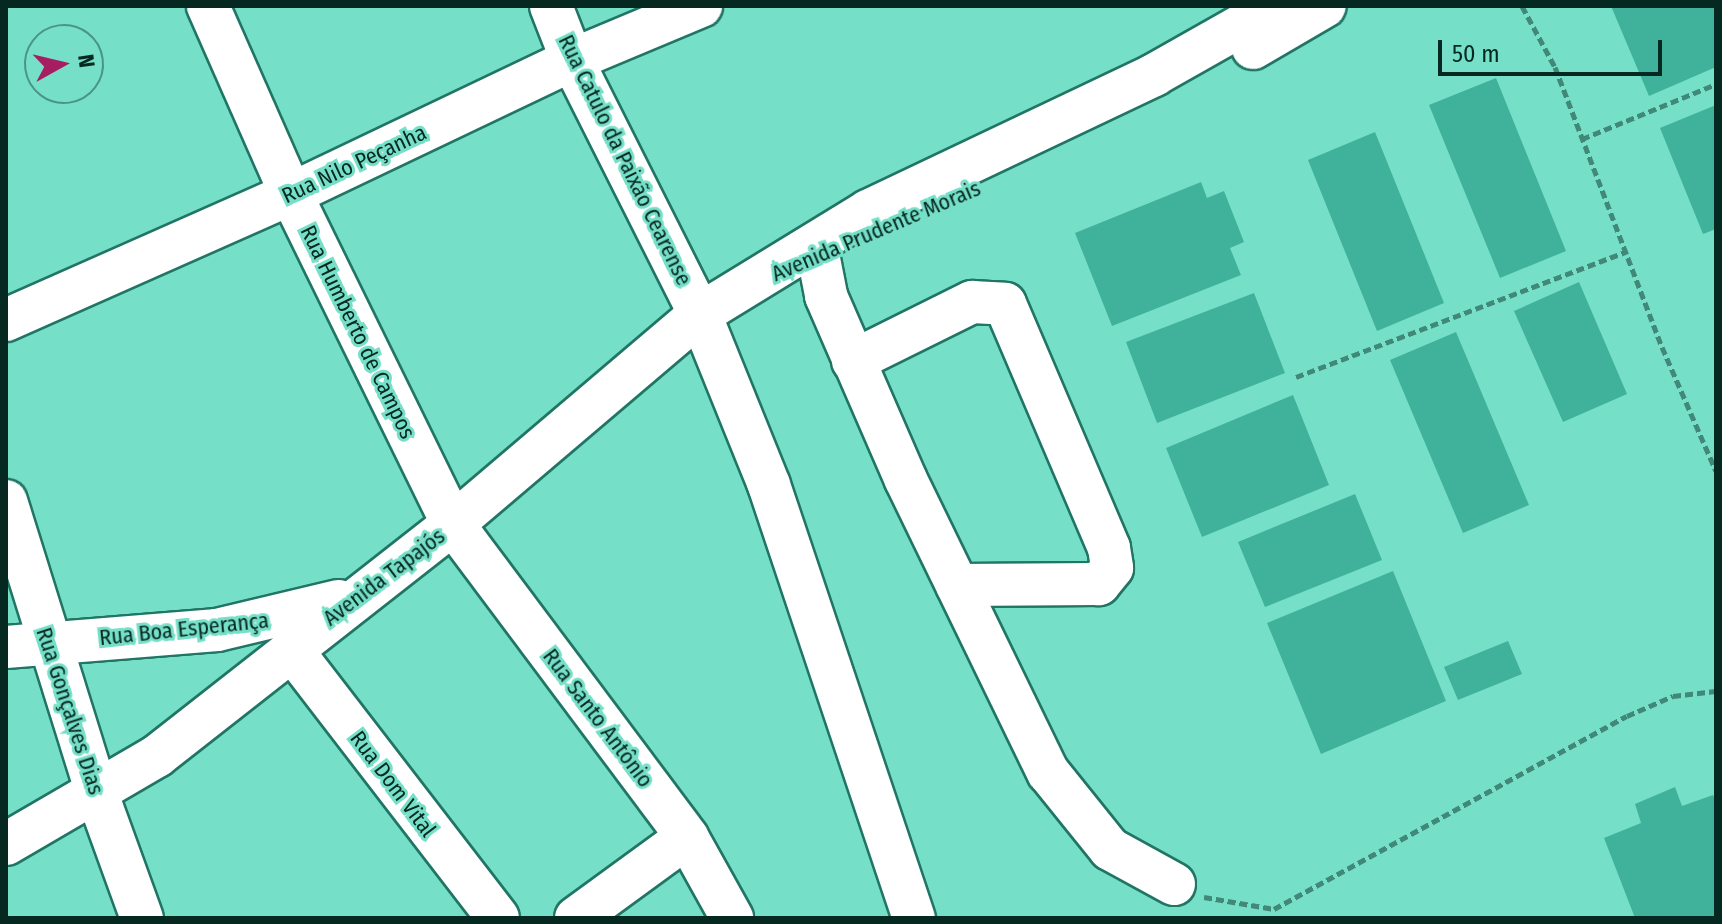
<!DOCTYPE html>
<html>
<head>
<meta charset="utf-8">
<style>
  body { margin:0 }
  #map { position:relative; width:1722px; height:924px; overflow:hidden; background:#76dfc7; font-family:"Fira Sans Condensed",sans-serif }
  div>[style] { position:absolute }
  .building>* { inset:0; background:#40b29b }
  .path>* { height:5px; margin-top:-2.5px; transform-origin:0; background:repeating-linear-gradient(90deg,#408878 0 8px,transparent 0 12px) }
  .roads { filter:drop-shadow(2px 0 #217565) drop-shadow(-2px 0 #217565) drop-shadow(0 2px #217565) drop-shadow(0 -2px #217565) }
  .minor>* { height:42px; margin:-21px; padding:0 21px; transform-origin:21px; border-radius:21px; background:#fff }
  span { translate:-50% -50%; white-space:nowrap; text-align:center; line-height:1.15; -webkit-text-stroke:6px #76dfc7; paint-order:stroke }
  .street-label { font-size:22px; color:#052821 }
  .frame { position:absolute; inset:0; border:8px solid #052821; pointer-events:none }
  .north { position:absolute; left:24px; top:24px; width:80px; height:80px; box-sizing:border-box; background:#76dfc7; border:2px solid #499685; border-radius:50%; rotate:82deg; font-size:22px; font-weight:700; line-height:32px; text-align:center; color:#052821 }
  .north::after { content:''; display:block; margin:auto; width:28px; height:36px; background:#a71d61; clip-path:polygon(50% 0,100% 100%,50% 72%,0 100%) }
  .scale { position:absolute; left:1438px; top:40px; width:224px; height:36px; box-sizing:border-box; border:4px solid #052821; border-top:0; padding-left:10px; font-size:24px; line-height:28px; white-space:nowrap; color:#052821; -webkit-text-stroke:6px #76dfc7; paint-order:stroke }
</style>
</head>
<body>
<div id="map">
  <div class="building">
    <i style="clip-path:polygon(1611px 6px,1716px 6px,1716px 67px,1649px 96px)"></i>
    <i style="clip-path:polygon(1496px 78px,1566px 251px,1500px 278px,1429px 105px)"></i>
    <i style="clip-path:polygon(1716px 105px,1716px 229px,1703px 234px,1660px 128px)"></i>
    <i style="clip-path:polygon(1375px 132px,1444px 303px,1377px 331px,1308px 160px)"></i>
    <i style="clip-path:polygon(1201px 182px,1207px 198px,1224px 191px,1244px 242px,1230px 248px,1241px 275px,1112px 326px,1075px 233px)"></i>
    <i style="clip-path:polygon(1579px 282px,1627px 394px,1563px 422px,1514px 311px)"></i>
    <i style="clip-path:polygon(1254px 293px,1285px 373px,1157px 423px,1126px 342px)"></i>
    <i style="clip-path:polygon(1456px 332px,1529px 505px,1463px 533px,1390px 360px)"></i>
    <i style="clip-path:polygon(1293px 395px,1329px 485px,1202px 537px,1166px 448px)"></i>
    <i style="clip-path:polygon(1355px 494px,1382px 560px,1265px 607px,1238px 542px)"></i>
    <i style="clip-path:polygon(1393px 571px,1446px 701px,1321px 754px,1267px 623px)"></i>
    <i style="clip-path:polygon(1508px 641px,1522px 674px,1458px 700px,1444px 667px)"></i>
    <i style="clip-path:polygon(1675px 787px,1682px 806px,1713px 795px,1716px 803px,1716px 918px,1635px 918px,1604px 838px,1641px 823px,1635px 804px)"></i>
  </div>
  <div class="path">
    <i style="left:1522px;top:6px;width:69px;rotate:61.6deg"></i>
    <i style="left:1555px;top:67px;width:300px;rotate:69.1deg"></i>
    <i style="left:1662px;top:347px;width:135px;rotate:66.5deg"></i>
    <i style="left:1582px;top:139px;width:145px;rotate:-22.3deg"></i>
    <i style="left:1296px;top:377px;width:354px;rotate:-20.8deg"></i>
    <i style="left:1204px;top:897px;width:71px;rotate:9.7deg"></i>
    <i style="left:1274px;top:909px;width:402px;rotate:-28.7deg"></i>
    <i style="left:1627px;top:716px;width:50px;rotate:-23.5deg"></i>
    <i style="left:1673px;top:696px;width:43px;rotate:-6.6deg"></i>
  </div>
  <div class="roads">
    <div class="minor">
      <i style="left:208px;top:6px;width:206px;rotate:66.2deg"></i>
      <i style="left:291px;top:194px;width:368px;rotate:63.9deg"></i>
      <i style="left:453px;top:524px;width:391px;rotate:53.2deg"></i>
      <i style="left:687px;top:837px;width:93px;rotate:60.9deg"></i>
      <i style="left:551px;top:6px;width:58px;rotate:68.7deg"></i>
      <i style="left:572px;top:60px;width:284px;rotate:63.3deg"></i>
      <i style="left:700px;top:314px;width:184px;rotate:68deg"></i>
      <i style="left:769px;top:485px;width:457px;rotate:71.5deg"></i>
      <i style="left:1253px;top:48px;width:83px;rotate:-30.3deg"></i>
      <i style="left:819px;top:259px;width:38px;rotate:79deg"></i>
      <i style="left:826px;top:296px;width:201px;rotate:66.5deg"></i>
      <i style="left:906px;top:480px;width:325px;rotate:64.1deg"></i>
      <i style="left:1048px;top:772px;width:99px;rotate:51.2deg"></i>
      <i style="left:1110px;top:849px;width:73px;rotate:28.7deg"></i>
      <i style="left:6px;top:320px;width:312px;rotate:-23.9deg"></i>
      <i style="left:291px;top:194px;width:311px;rotate:-25.5deg"></i>
      <i style="left:572px;top:60px;width:140px;rotate:-22.7deg"></i>
      <i style="left:853px;top:361px;width:133px;rotate:-26.4deg"></i>
      <i style="left:972px;top:302px;width:33px;rotate:3deg"></i>
      <i style="left:1005px;top:304px;width:265px;rotate:66.9deg"></i>
      <i style="left:1109px;top:548px;width:20px;rotate:81deg"></i>
      <i style="left:1112px;top:568px;width:21px;rotate:129deg"></i>
      <i style="left:1099px;top:584px;width:142px;rotate:179.6deg"></i>
      <i style="left:6px;top:501px;width:307px;rotate:72.7deg"></i>
      <i style="left:97px;top:794px;width:132px;rotate:70.1deg"></i>
      <i style="left:6px;top:647px;width:212px;rotate:-4.6deg"></i>
      <i style="left:217px;top:630px;width:125px;rotate:-13.4deg"></i>
      <i style="left:291px;top:649px;width:339px;rotate:52.4deg"></i>
      <i style="left:6px;top:844px;width:175px;rotate:-30.2deg"></i>
      <i style="left:157px;top:756px;width:376px;rotate:-38.1deg"></i>
      <i style="left:453px;top:524px;width:324px;rotate:-40.4deg"></i>
      <i style="left:700px;top:314px;width:197px;rotate:-31.5deg"></i>
      <i style="left:868px;top:211px;width:317px;rotate:-25.4deg"></i>
      <i style="left:1154px;top:75px;width:140px;rotate:-29.5deg"></i>
      <i style="left:576px;top:918px;width:137px;rotate:-36.1deg"></i>
    </div>
  </div>
  <div class="street-label">
    <span style="left:625px;top:160px;rotate:64deg">Rua Catulo da Paixão Cearense</span>
    <span style="left:354px;top:164px;rotate:-25deg">Rua Nilo Peçanha</span>
    <span style="left:876px;top:231px;rotate:-23deg">Avenida Prudente Morais</span>
    <span style="left:358px;top:332px;rotate:64deg">Rua Humberto de Campos</span>
    <span style="left:384px;top:577px;rotate:-37deg">Avenida Tapajós</span>
    <span style="left:184px;top:629px;rotate:-6deg">Rua Boa Esperança</span>
    <span style="left:70px;top:711px;rotate:72deg">Rua Gonçalves Dias</span>
    <span style="left:598px;top:718px;rotate:53deg">Rua Santo Antônio</span>
    <span style="left:393px;top:784px;rotate:53deg">Rua Dom Vital</span>
  </div>
  <div class="frame"></div>
  <div class="north">N</div>
  <div class="scale">50 m</div>
</div>
</body>
</html>
